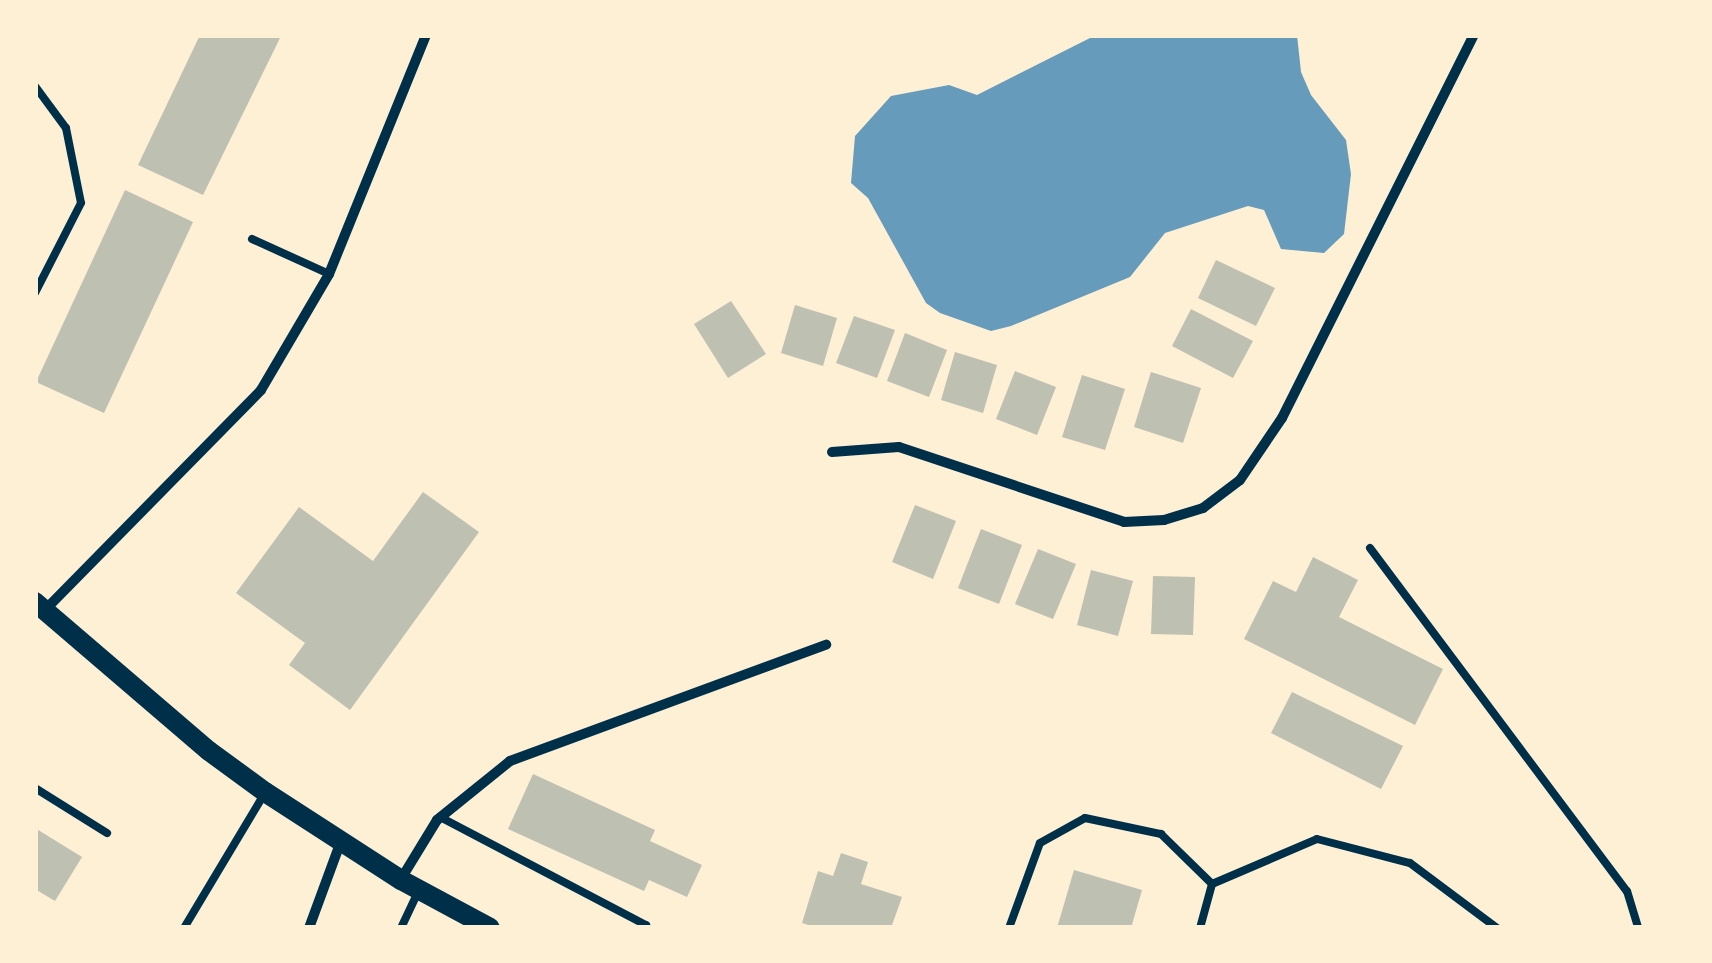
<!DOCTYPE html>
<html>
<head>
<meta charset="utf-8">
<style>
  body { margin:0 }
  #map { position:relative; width:1712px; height:963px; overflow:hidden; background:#fdf0d5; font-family:Lato,sans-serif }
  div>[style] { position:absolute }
  .water>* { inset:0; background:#669bbc }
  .building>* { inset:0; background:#bec0b2 }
  .service>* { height:8px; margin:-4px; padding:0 4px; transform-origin:4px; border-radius:4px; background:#003049 }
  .minor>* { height:10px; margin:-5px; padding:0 5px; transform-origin:5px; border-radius:5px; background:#003049 }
  .secondary>* { height:20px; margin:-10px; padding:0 10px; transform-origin:10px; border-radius:10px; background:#003049 }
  span { translate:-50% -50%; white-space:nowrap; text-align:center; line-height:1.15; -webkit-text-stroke:9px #fdf0d5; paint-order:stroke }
  .frame { position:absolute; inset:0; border:38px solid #fdf0d5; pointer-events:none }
</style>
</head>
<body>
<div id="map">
  <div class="water">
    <i style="clip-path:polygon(1096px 35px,1297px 35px,1301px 72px,1311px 95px,1346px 140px,1351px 174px,1344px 234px,1324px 253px,1281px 249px,1264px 210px,1248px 206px,1165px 233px,1130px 277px,1011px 326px,991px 331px,940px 313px,926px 303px,868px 198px,851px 183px,855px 136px,891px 96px,949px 85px,977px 95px)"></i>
  </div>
  <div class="building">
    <i style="clip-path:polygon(200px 35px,280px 38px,203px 195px,138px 165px)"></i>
    <i style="clip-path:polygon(125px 190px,193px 222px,104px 413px,36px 382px)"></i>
    <i style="clip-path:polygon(1216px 260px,1275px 288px,1256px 326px,1198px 298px)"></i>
    <i style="clip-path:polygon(731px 301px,766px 354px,728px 378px,694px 324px)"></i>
    <i style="clip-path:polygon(795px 305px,837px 318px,823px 366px,781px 353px)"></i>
    <i style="clip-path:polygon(1191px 309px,1253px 341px,1233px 378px,1172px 346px)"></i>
    <i style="clip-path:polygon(854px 316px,895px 330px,877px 378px,836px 363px)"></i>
    <i style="clip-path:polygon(905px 333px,947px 350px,929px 397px,887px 381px)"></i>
    <i style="clip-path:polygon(955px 352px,997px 365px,983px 413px,941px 400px)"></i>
    <i style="clip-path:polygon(1015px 371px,1056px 387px,1037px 435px,996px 419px)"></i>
    <i style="clip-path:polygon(1151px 372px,1201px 388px,1183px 443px,1134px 427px)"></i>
    <i style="clip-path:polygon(1082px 375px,1125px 389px,1105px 450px,1062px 437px)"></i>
    <i style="clip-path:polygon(423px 492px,479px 532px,350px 710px,289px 665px,305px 643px,236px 593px,299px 507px,373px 561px)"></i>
    <i style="clip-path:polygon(915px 505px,956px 521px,933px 579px,892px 562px)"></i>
    <i style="clip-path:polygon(981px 529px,1022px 545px,999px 604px,958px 588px)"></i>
    <i style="clip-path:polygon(1038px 549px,1076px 564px,1053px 619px,1015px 604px)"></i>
    <i style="clip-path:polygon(1313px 557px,1358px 580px,1339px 617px,1443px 669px,1415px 725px,1244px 639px,1273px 581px,1296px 592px)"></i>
    <i style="clip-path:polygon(1091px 570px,1133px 581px,1118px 636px,1077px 625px)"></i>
    <i style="clip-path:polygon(1153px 576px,1195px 577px,1193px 635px,1151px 634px)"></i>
    <i style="clip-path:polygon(1292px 692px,1403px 746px,1381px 789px,1271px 733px)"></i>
    <i style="clip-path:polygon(533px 774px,655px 830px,650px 841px,702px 865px,687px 897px,649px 880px,644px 891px,508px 829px)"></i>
    <i style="clip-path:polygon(35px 828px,82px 857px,55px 901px,35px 889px)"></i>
    <i style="clip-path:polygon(841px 853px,868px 862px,861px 884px,902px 897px,891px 928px,818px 928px,802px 923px,818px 871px,833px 876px)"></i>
    <i style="clip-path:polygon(1074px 870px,1142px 890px,1131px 928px,1057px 928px)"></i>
  </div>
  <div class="service">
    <i style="left:35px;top:86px;width:52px;rotate:53.6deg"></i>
    <i style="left:66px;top:128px;width:76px;rotate:78.7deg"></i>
    <i style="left:81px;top:203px;width:101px;rotate:117.1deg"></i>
    <i style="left:252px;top:239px;width:85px;rotate:24.4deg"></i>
    <i style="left:1370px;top:548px;width:429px;rotate:53.2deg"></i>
    <i style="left:1627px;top:891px;width:39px;rotate:73deg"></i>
    <i style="left:35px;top:788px;width:85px;rotate:32deg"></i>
    <i style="left:440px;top:817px;width:233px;rotate:27.7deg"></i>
    <i style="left:646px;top:925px;width:3px;rotate:108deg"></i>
    <i style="left:184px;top:928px;width:154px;rotate:-59.1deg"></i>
    <i style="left:401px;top:928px;width:42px;rotate:-64.7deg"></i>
    <i style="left:1009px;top:928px;width:90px;rotate:-70deg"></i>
    <i style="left:1040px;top:843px;width:51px;rotate:-29.1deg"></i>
    <i style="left:1085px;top:818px;width:78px;rotate:11.9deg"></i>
    <i style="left:1161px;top:834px;width:71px;rotate:44.4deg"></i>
    <i style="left:1200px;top:928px;width:46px;rotate:-74.7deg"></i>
    <i style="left:1212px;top:884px;width:114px;rotate:-23.2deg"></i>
    <i style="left:1317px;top:839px;width:96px;rotate:14.5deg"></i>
    <i style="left:1410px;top:863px;width:109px;rotate:36.8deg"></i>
  </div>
  <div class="minor">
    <i style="left:832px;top:452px;width:67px;rotate:-4.3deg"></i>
    <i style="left:899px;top:447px;width:237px;rotate:18.4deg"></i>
    <i style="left:1124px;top:522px;width:40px;rotate:-2.9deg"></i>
    <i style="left:1164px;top:520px;width:41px;rotate:-17.1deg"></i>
    <i style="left:1203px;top:508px;width:46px;rotate:-37.1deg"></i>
    <i style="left:1240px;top:480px;width:75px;rotate:-55.9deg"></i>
    <i style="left:1282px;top:418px;width:428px;rotate:-63.4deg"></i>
    <i style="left:45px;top:610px;width:308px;rotate:-45.5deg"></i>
    <i style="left:261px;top:390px;width:134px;rotate:-59.6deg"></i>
    <i style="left:329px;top:274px;width:258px;rotate:-67.9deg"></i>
    <i style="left:401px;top:879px;width:69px;rotate:-58.6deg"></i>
    <i style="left:437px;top:820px;width:94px;rotate:-38.9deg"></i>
    <i style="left:510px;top:761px;width:337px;rotate:-20.2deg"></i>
    <i style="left:309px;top:928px;width:93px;rotate:-69.8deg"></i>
  </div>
  <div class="secondary">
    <i style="left:35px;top:602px;width:229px;rotate:40.6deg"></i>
    <i style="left:209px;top:751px;width:69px;rotate:36.2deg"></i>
    <i style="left:265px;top:792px;width:162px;rotate:32.9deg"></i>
    <i style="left:401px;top:880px;width:101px;rotate:28.3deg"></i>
  </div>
  <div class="frame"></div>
</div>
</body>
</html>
